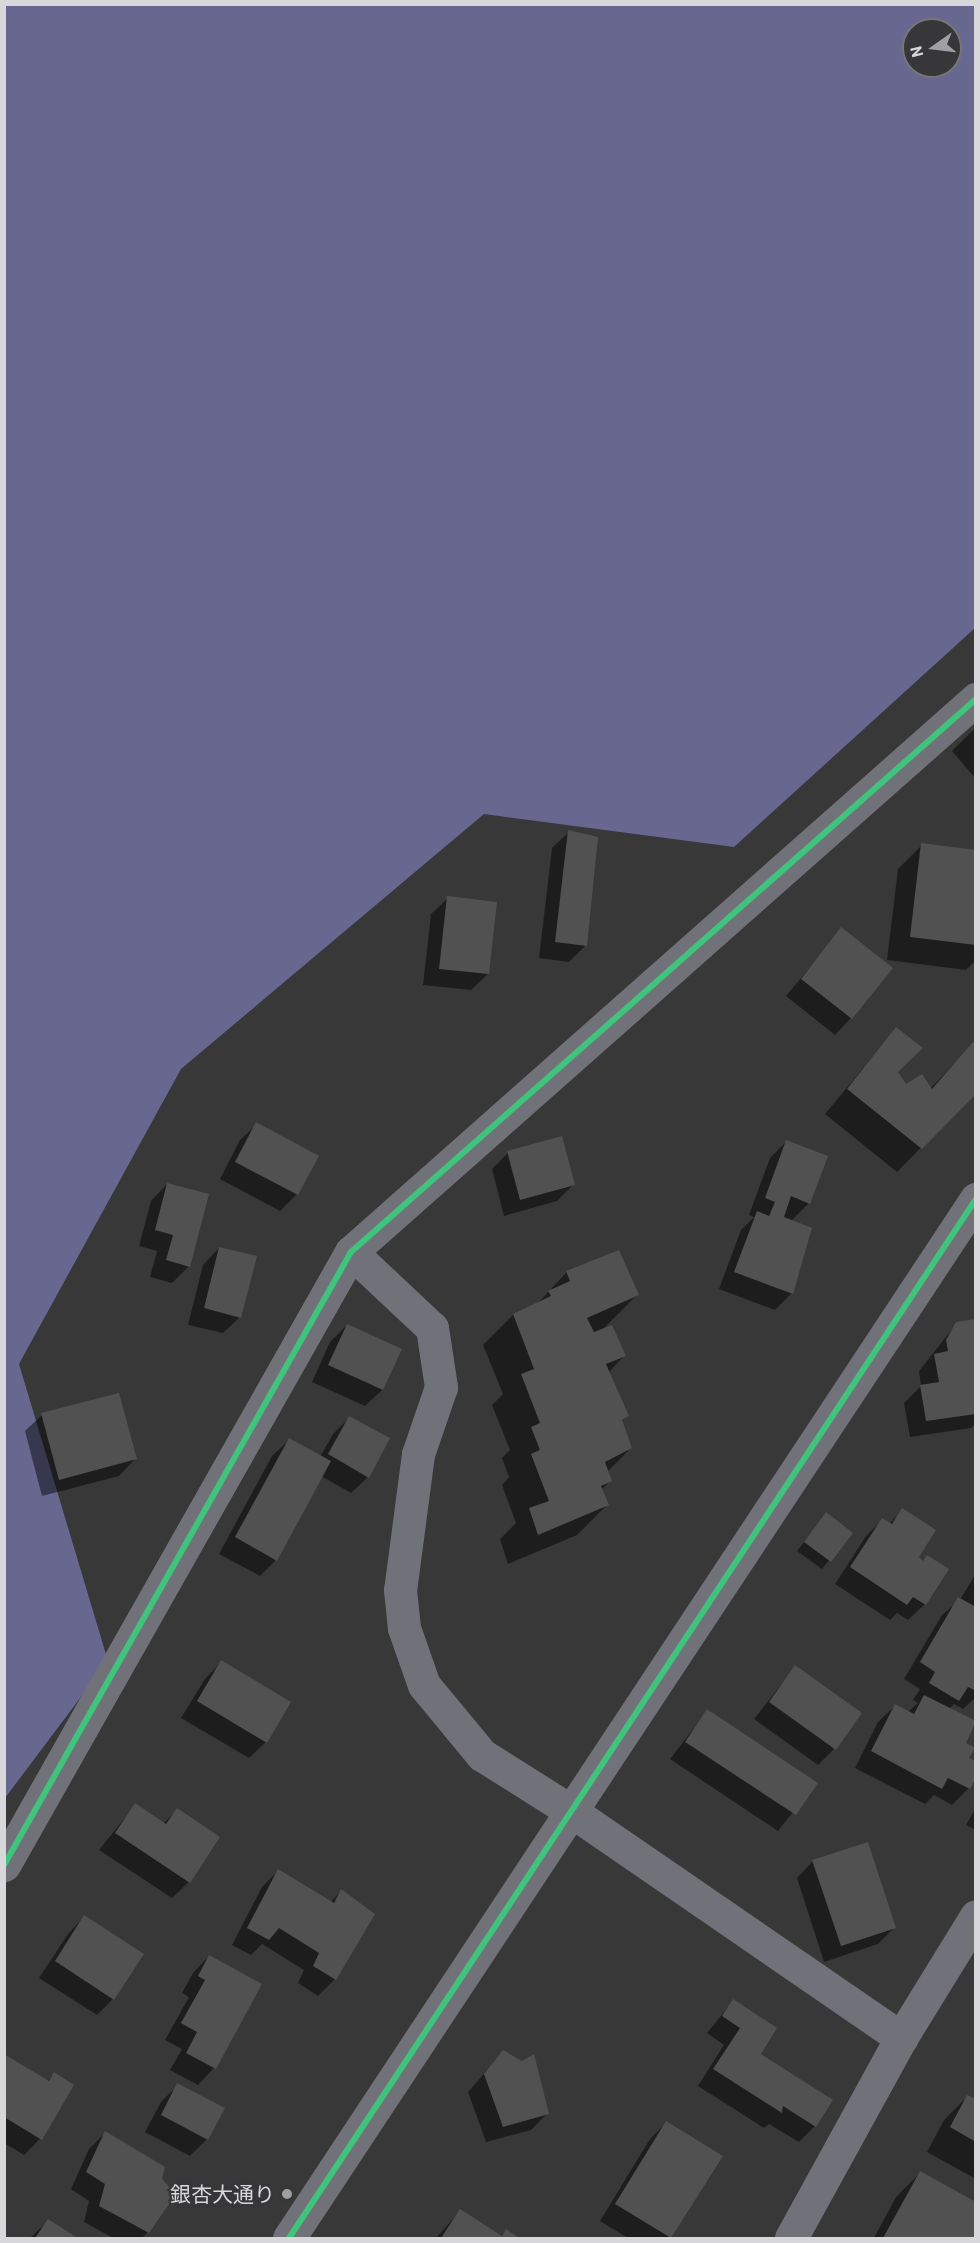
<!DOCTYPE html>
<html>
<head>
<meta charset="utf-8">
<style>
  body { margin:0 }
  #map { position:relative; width:980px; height:2243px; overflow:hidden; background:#383839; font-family:Barlow,"Noto Sans JP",sans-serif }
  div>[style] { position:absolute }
  .forest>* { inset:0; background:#676790 }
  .shadow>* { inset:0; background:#0007 }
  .building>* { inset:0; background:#515151 }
  .minor>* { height:33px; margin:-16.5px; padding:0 16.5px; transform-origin:16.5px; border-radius:16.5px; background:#717279 }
  .cycleway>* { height:6px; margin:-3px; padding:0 3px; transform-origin:3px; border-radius:3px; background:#40c37c }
  .dots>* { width:16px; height:16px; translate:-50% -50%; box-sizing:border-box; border:3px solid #37373a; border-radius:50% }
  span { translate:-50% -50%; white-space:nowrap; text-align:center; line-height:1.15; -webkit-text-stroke:5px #37373a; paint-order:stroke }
  .poi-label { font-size:21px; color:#d8d8da }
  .right { translate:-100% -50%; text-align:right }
  .frame { position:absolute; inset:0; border:6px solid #d8d8da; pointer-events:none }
  .north { position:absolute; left:902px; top:18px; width:60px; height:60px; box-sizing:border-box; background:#37373a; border:2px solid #77777a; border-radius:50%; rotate:256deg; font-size:16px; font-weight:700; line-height:24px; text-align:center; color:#d8d8da }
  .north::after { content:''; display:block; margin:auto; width:21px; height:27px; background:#a0a0a2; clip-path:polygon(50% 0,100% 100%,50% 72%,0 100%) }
</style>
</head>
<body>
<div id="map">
  <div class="forest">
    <i style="clip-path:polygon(evenodd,5px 5px,975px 5px,975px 628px,734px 847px,484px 814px,181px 1069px,19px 1364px,108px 1661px,5px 1798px,5px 5px,914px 30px,950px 30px,950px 66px,914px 66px,914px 30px)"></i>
  </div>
  <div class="shadow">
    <i style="clip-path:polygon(976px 727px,976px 779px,952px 751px)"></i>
    <i style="clip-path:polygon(569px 832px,585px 946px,569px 962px,539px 958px,552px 848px)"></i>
    <i style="clip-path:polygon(922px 845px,976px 851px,976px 960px,966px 970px,887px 960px,898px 869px)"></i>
    <i style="clip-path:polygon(448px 898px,488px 974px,471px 990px,423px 985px,431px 914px)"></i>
    <i style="clip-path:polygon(842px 929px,851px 1018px,835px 1035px,786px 996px)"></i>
    <i style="clip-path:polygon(896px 1029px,896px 1072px,905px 1086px,930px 1089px,973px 1044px,976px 1092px,897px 1172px,825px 1114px)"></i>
    <i style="clip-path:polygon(257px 1124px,317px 1156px,297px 1194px,280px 1211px,220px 1179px,240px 1140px)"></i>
    <i style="clip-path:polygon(786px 1142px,809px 1203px,791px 1221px,811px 1229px,791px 1294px,775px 1310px,719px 1289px,741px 1230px,754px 1217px,749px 1215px,770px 1158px)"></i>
    <i style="clip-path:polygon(508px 1153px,573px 1185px,557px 1201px,504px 1216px,492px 1169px)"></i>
    <i style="clip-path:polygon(167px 1184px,189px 1266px,172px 1283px,150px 1277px,157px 1251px,139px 1246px,151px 1201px)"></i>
    <i style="clip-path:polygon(219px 1248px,240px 1317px,223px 1333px,188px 1325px,203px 1265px)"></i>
    <i style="clip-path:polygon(567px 1272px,637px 1295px,602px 1330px,624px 1356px,608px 1373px,627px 1416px,621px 1422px,631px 1448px,607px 1472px,610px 1481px,601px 1490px,607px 1505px,577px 1535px,508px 1564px,500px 1539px,516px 1523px,502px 1485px,509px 1477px,502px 1458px,510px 1450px,492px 1405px,503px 1394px,483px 1345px,513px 1315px,537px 1304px)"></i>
    <i style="clip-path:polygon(976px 1320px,976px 1423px,971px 1428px,910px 1437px,904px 1403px,921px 1386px,919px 1371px,957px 1323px)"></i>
    <i style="clip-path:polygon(347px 1325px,400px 1350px,382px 1390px,365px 1406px,312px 1382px,330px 1342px)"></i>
    <i style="clip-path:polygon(42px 1415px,135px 1459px,119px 1476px,42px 1496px,25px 1431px)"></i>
    <i style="clip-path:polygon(349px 1418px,368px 1477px,351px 1493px,321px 1476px,276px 1560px,260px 1576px,219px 1554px,272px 1456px,289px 1440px,320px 1457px,333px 1434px)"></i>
    <i style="clip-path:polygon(903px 1510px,925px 1604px,908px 1620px,897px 1613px,890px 1620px,835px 1584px,866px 1536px,882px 1520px,889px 1524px)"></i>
    <i style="clip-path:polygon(826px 1514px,851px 1533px,822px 1569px,797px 1551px)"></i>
    <i style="clip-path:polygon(976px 1573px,976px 1697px,963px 1709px,954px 1704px,949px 1709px,964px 1744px,969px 1788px,952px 1805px,934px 1795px,925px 1804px,855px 1768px,878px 1722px,895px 1706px,908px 1712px,918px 1703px,913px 1700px,920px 1689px,904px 1679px,942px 1615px,960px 1600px)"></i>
    <i style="clip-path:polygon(221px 1662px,266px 1742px,249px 1758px,181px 1718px,205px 1679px)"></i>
    <i style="clip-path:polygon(795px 1667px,834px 1749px,818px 1765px,754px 1719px)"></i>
    <i style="clip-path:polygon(707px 1711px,816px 1783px,778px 1831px,670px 1759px)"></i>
    <i style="clip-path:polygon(135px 1805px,163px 1824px,177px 1810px,189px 1882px,172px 1898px,99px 1850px)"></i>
    <i style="clip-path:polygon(976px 1807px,976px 1830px,966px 1825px)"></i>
    <i style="clip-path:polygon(813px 1861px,894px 1928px,878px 1944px,824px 1962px,797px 1878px)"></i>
    <i style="clip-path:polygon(278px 1871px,330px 1903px,341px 1891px,373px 1915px,335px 1979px,318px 1996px,298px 1983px,304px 1970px,262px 1944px,251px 1955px,232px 1945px,262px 1887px)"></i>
    <i style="clip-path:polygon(84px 1917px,113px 1999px,97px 2015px,39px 1978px,68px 1934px)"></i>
    <i style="clip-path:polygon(209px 1956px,260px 1985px,214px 2068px,198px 2085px,170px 2070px,182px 2049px,165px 2040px,189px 1997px,182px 1993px,193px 1973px)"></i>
    <i style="clip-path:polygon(733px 2001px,759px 2055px,815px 2126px,799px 2142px,769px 2124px,764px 2128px,698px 2086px,724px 2045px,707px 2033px)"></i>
    <i style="clip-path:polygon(503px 2052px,547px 2114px,531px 2130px,486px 2142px,468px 2092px)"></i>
    <i style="clip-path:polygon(4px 2056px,47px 2082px,54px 2074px,40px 2139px,24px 2155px,4px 2143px)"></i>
    <i style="clip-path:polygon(178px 2085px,207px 2139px,190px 2156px,145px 2132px,161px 2102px)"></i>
    <i style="clip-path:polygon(968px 2096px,976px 2101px,976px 2179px,927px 2152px,944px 2120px)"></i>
    <i style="clip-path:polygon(666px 2123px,720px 2157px,669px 2238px,628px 2238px,600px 2221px,650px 2139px)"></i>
    <i style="clip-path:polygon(105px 2133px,161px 2179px,148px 2232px,142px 2238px,113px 2238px,84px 2222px,89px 2201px,71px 2189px,89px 2149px)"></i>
    <i style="clip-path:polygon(920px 2173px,976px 2203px,976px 2238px,874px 2238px,896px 2197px)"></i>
    <i style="clip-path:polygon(460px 2211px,500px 2237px,506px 2231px,517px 2238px,436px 2238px)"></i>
    <i style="clip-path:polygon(48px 2221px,74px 2237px,73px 2238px,30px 2238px)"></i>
  </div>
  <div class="building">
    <i style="clip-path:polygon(568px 830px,598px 837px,587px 946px,555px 942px)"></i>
    <i style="clip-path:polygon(921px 843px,976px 850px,976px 945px,910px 937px)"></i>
    <i style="clip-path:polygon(447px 896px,497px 902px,489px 974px,439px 969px)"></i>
    <i style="clip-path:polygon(841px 927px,893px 968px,852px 1019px,801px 979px)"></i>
    <i style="clip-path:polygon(896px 1027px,923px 1048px,898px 1072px,906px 1084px,922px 1074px,932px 1089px,973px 1042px,976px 1044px,976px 1094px,922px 1149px,847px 1089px)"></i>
    <i style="clip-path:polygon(256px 1122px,319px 1156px,298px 1195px,235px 1162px)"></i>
    <i style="clip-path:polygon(562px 1136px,575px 1185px,520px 1200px,507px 1151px)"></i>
    <i style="clip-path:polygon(786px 1140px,828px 1156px,810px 1204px,791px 1196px,784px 1217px,812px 1228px,793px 1294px,734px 1272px,757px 1211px,769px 1216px,775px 1202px,765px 1198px)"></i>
    <i style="clip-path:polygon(167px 1183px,209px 1194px,190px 1267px,166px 1260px,173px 1235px,155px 1230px)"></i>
    <i style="clip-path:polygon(219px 1247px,257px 1256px,241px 1318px,204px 1308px)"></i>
    <i style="clip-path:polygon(619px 1250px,639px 1295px,587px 1318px,594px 1332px,612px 1325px,626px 1356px,606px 1364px,629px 1416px,622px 1420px,632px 1448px,605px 1462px,612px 1481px,601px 1486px,609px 1505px,538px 1535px,529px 1508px,549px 1501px,531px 1454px,540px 1450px,531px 1427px,540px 1423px,521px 1374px,534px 1369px,513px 1314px,551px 1296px,548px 1291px,570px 1281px,566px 1271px)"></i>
    <i style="clip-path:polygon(976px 1319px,976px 1414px,926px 1421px,920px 1385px,939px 1382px,934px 1354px,948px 1351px,946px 1340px,956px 1322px)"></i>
    <i style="clip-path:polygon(347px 1324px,402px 1349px,383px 1390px,328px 1365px)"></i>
    <i style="clip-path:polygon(119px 1393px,137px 1459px,59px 1480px,41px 1413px)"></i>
    <i style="clip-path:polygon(349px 1416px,390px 1438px,369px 1478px,328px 1454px)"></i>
    <i style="clip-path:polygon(289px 1438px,331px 1461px,277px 1561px,235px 1537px)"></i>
    <i style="clip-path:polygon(902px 1508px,936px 1530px,919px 1557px,923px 1561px,927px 1555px,949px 1569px,926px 1605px,913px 1597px,907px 1605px,850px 1567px,882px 1518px,892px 1524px)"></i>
    <i style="clip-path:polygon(826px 1512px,853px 1533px,831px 1562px,804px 1542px)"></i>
    <i style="clip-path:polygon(958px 1597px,976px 1607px,976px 1691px,968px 1687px,959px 1701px,929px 1683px,935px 1672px,920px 1662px)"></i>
    <i style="clip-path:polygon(221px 1660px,291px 1702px,267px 1743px,197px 1701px)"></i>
    <i style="clip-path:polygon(795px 1665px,862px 1713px,836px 1750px,769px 1702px)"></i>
    <i style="clip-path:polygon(924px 1695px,976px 1721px,966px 1743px,975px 1748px,969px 1758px,976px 1761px,976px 1778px,970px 1789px,948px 1778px,942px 1789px,871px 1751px,895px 1704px,914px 1714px)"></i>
    <i style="clip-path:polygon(707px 1709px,818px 1783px,796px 1815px,685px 1742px)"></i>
    <i style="clip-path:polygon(135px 1803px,166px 1824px,177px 1808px,220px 1837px,190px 1883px,115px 1833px)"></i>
    <i style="clip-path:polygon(868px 1842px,896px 1928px,841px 1946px,812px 1860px)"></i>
    <i style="clip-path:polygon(278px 1869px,334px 1903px,341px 1889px,375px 1914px,336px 1980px,313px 1966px,319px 1953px,279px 1928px,269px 1940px,247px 1928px)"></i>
    <i style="clip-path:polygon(84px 1915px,144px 1954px,114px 2000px,55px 1961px)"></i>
    <i style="clip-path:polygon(209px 1955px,262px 1984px,216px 2069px,186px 2053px,197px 2032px,181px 2023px,205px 1980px,198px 1976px)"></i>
    <i style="clip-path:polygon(733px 1999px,777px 2028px,761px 2054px,833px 2100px,816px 2127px,783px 2106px,782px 2113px,713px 2069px,740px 2028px,722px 2016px)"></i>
    <i style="clip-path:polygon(503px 2050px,522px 2061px,534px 2054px,549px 2114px,503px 2127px,484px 2074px)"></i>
    <i style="clip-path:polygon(4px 2054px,49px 2081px,54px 2072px,74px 2085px,42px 2140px,4px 2117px)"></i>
    <i style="clip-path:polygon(177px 2083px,225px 2108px,208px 2140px,161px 2115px)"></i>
    <i style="clip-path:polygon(967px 2095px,976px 2099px,976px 2142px,950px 2127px)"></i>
    <i style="clip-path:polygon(666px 2121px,723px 2156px,671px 2238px,615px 2204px)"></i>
    <i style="clip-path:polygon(105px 2131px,165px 2167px,162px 2179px,176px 2194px,149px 2233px,99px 2206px,105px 2184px,86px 2172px)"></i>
    <i style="clip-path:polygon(920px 2171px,976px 2202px,976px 2238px,883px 2238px)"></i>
    <i style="clip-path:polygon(460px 2209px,502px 2236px,506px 2229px,519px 2238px,441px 2238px)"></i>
    <i style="clip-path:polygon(48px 2219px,76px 2237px,75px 2238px,35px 2238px)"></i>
  </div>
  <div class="minor">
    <i style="left:351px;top:1252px;width:111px;rotate:43.2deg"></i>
    <i style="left:432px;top:1328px;width:60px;rotate:81.3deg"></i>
    <i style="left:441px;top:1387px;width:71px;rotate:108.9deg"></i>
    <i style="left:418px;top:1454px;width:137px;rotate:97.5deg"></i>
    <i style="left:400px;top:1590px;width:38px;rotate:84deg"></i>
    <i style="left:404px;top:1628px;width:60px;rotate:70.7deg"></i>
    <i style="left:424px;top:1685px;width:91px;rotate:50.4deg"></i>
    <i style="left:482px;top:1755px;width:105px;rotate:32.2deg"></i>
    <i style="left:571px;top:1811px;width:401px;rotate:34.5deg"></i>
    <i style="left:4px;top:1865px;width:704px;rotate:-60.49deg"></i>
    <i style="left:351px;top:1252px;width:835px;rotate:-41.5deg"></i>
    <i style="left:289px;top:2238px;width:1246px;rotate:-56.53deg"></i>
    <i style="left:791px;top:2238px;width:228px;rotate:-61.2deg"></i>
    <i style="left:901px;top:2038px;width:143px;rotate:-58.4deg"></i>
  </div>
  <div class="cycleway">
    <i style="left:4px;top:1865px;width:704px;rotate:-60.49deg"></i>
    <i style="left:351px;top:1252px;width:835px;rotate:-41.5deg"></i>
    <i style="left:289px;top:2238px;width:1246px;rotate:-56.53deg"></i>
  </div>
  <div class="dots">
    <i style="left:287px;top:2194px;background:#a0a0a2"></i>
  </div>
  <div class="poi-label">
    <span class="right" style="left:275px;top:2194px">銀杏大通り</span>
  </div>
  <div class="frame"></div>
  <div class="north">N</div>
</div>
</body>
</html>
